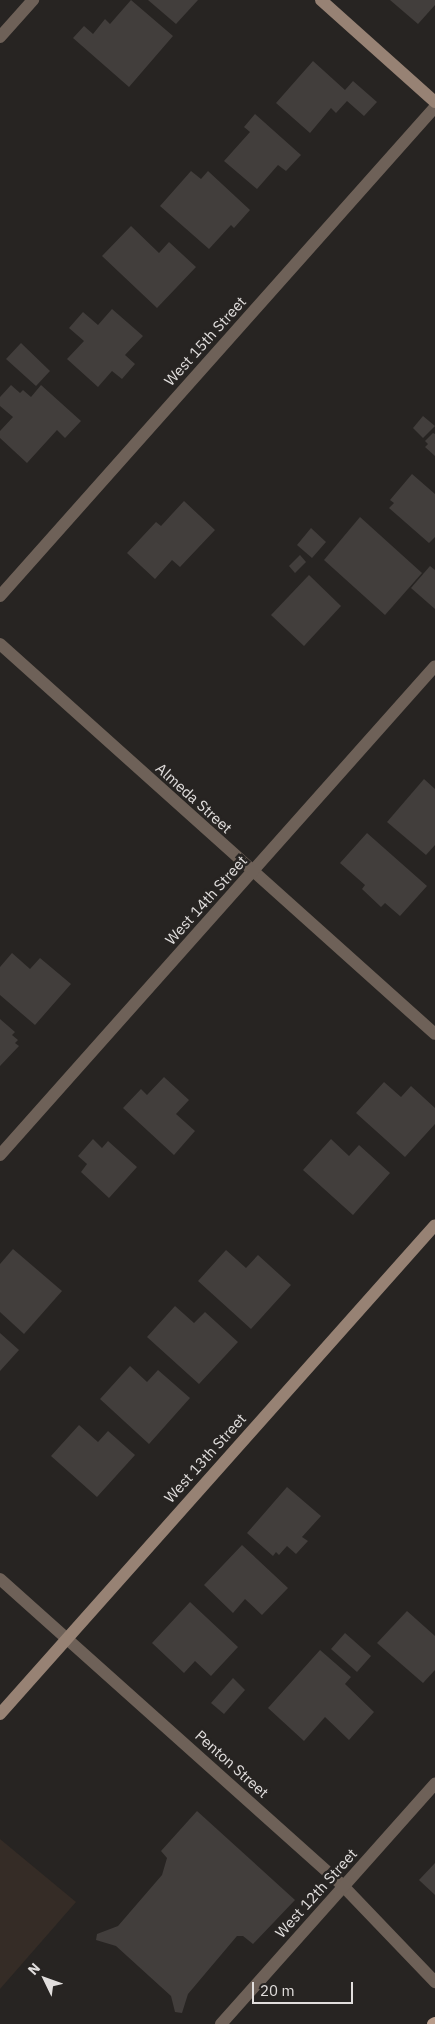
<!DOCTYPE html>
<html>
<head>
<meta charset="utf-8">
<style>
  body { margin:0 }
  #map { position:relative; width:435px; height:2024px; overflow:hidden; background:#272422; font-family:"IBM Plex Sans",sans-serif }
  div>[style] { position:absolute }
  .built>* { inset:0; background:#352c26 }
  .building>* { inset:0; background:#423e3c }
  .street>* { height:12px; margin:-6px; padding:0 6px; transform-origin:6px; border-radius:6px; background:#6e6158 }
  .secondary>* { height:12px; margin:-6px; padding:0 6px; transform-origin:6px; border-radius:6px; background:#978274 }
  .primary>* { height:12px; margin:-6px; padding:0 6px; transform-origin:6px; border-radius:6px; background:#b89c8a }
  span { translate:-50% -50%; white-space:nowrap; text-align:center; line-height:1.15; -webkit-text-stroke:5px #272422; paint-order:stroke }
  .street-label { font-size:15px; color:#e1dedd }
  .north { position:absolute; left:20px; top:1954px; width:50px; height:50px; -webkit-text-stroke:4px #272422; paint-order:stroke; rotate:312deg; font-size:14px; font-weight:700; line-height:20px; text-align:center; color:#e1dedd }
  .north::after { content:''; display:block; margin:auto; width:18px; height:22px; background:#e1dedd; clip-path:polygon(50% 0,100% 100%,50% 72%,0 100%) }
  .scale { position:absolute; left:252px; top:1982px; width:101px; height:22px; box-sizing:border-box; border:2px solid #e1dedd; border-top:0; padding-left:6px; font-size:15px; line-height:18px; white-space:nowrap; color:#e1dedd; -webkit-text-stroke:4px #272422; paint-order:stroke }
</style>
</head>
<body>
<div id="map">
  <div class="built">
    <i style="clip-path:polygon(0 1839px,76px 1902px,0 1989px)"></i>
  </div>
  <div class="building">
    <i style="clip-path:polygon(131px 0,173px 36px,129px 87px,73px 38px,84px 26px,93px 34px,105px 19px,110px 24px)"></i>
    <i style="clip-path:polygon(148px 0,198px 0,176px 24px)"></i>
    <i style="clip-path:polygon(390px 0,435px 0,435px 5px,418px 24px)"></i>
    <i style="clip-path:polygon(313px 61px,345px 90px,353px 81px,377px 102px,364px 116px,347px 101px,336px 113px,331px 108px,310px 133px,276px 103px)"></i>
    <i style="clip-path:polygon(255px 114px,301px 155px,286px 171px,278px 165px,257px 189px,224px 161px,250px 132px,244px 127px)"></i>
    <i style="clip-path:polygon(191px 171px,201px 179px,208px 171px,250px 210px,234px 228px,231px 225px,209px 249px,160px 206px)"></i>
    <i style="clip-path:polygon(131px 226px,159px 253px,169px 242px,196px 267px,157px 308px,102px 256px)"></i>
    <i style="clip-path:polygon(112px 309px,143px 336px,125px 355px,135px 364px,122px 379px,112px 371px,98px 387px,67px 359px,84px 341px,69px 328px,83px 312px,98px 325px)"></i>
    <i style="clip-path:polygon(21px 343px,50px 371px,36px 386px,6px 359px)"></i>
    <i style="clip-path:polygon(11px 385px,20px 393px,23px 390px,31px 397px,41px 385px,81px 421px,65px 438px,57px 430px,27px 463px,0 438px,0 431px,13px 417px,0 406px,0 397px)"></i>
    <i style="clip-path:polygon(423px 416px,435px 426px,423px 438px,413px 428px)"></i>
    <i style="clip-path:polygon(433px 433px,435px 434px,435px 456px,425px 447px,428px 444px,425px 441px)"></i>
    <i style="clip-path:polygon(412px 474px,435px 494px,435px 537px,429px 543px,389px 508px,394px 503px,390px 500px)"></i>
    <i style="clip-path:polygon(184px 501px,215px 530px,180px 567px,172px 560px,155px 579px,127px 553px,156px 522px,161px 526px)"></i>
    <i style="clip-path:polygon(360px 517px,422px 573px,385px 615px,324px 560px)"></i>
    <i style="clip-path:polygon(311px 528px,326px 542px,312px 558px,297px 545px)"></i>
    <i style="clip-path:polygon(300px 555px,306px 562px,295px 573px,289px 566px)"></i>
    <i style="clip-path:polygon(430px 566px,435px 570px,435px 609px,411px 588px)"></i>
    <i style="clip-path:polygon(309px 575px,341px 606px,304px 646px,271px 615px)"></i>
    <i style="clip-path:polygon(424px 779px,435px 789px,435px 845px,426px 855px,387px 822px)"></i>
    <i style="clip-path:polygon(367px 833px,427px 886px,400px 916px,385px 903px,381px 907px,362px 889px,365px 885px,340px 863px)"></i>
    <i style="clip-path:polygon(12px 953px,30px 969px,40px 958px,71px 984px,35px 1025px,0 995px,0 967px)"></i>
    <i style="clip-path:polygon(0 1019px,15px 1032px,12px 1035px,18px 1040px,15px 1043px,19px 1046px,0 1066px)"></i>
    <i style="clip-path:polygon(164px 1077px,189px 1100px,176px 1114px,195px 1131px,174px 1155px,123px 1108px,141px 1089px,147px 1095px)"></i>
    <i style="clip-path:polygon(384px 1082px,401px 1097px,411px 1086px,435px 1108px,435px 1124px,405px 1157px,356px 1113px)"></i>
    <i style="clip-path:polygon(93px 1139px,102px 1148px,108px 1141px,137px 1167px,109px 1198px,81px 1172px,87px 1164px,78px 1156px)"></i>
    <i style="clip-path:polygon(331px 1139px,349px 1156px,359px 1145px,390px 1173px,353px 1215px,303px 1170px)"></i>
    <i style="clip-path:polygon(13px 1249px,62px 1291px,24px 1334px,0 1312px,0 1264px)"></i>
    <i style="clip-path:polygon(226px 1250px,246px 1268px,258px 1255px,291px 1285px,251px 1329px,198px 1281px)"></i>
    <i style="clip-path:polygon(175px 1306px,194px 1323px,205px 1312px,238px 1342px,199px 1384px,147px 1337px)"></i>
    <i style="clip-path:polygon(0 1333px,19px 1350px,0 1371px)"></i>
    <i style="clip-path:polygon(130px 1366px,147px 1382px,158px 1370px,190px 1398px,149px 1444px,100px 1399px)"></i>
    <i style="clip-path:polygon(79px 1425px,98px 1442px,108px 1431px,135px 1455px,97px 1497px,51px 1456px)"></i>
    <i style="clip-path:polygon(287px 1487px,321px 1516px,302px 1537px,308px 1541px,296px 1554px,287px 1546px,279px 1555px,276px 1552px,273px 1556px,247px 1533px)"></i>
    <i style="clip-path:polygon(242px 1545px,288px 1588px,262px 1615px,245px 1599px,233px 1613px,204px 1585px)"></i>
    <i style="clip-path:polygon(190px 1602px,238px 1647px,211px 1676px,195px 1661px,184px 1673px,152px 1643px)"></i>
    <i style="clip-path:polygon(407px 1611px,435px 1636px,435px 1670px,423px 1683px,377px 1643px)"></i>
    <i style="clip-path:polygon(345px 1633px,371px 1656px,357px 1672px,331px 1649px)"></i>
    <i style="clip-path:polygon(320px 1650px,351px 1677px,345px 1684px,374px 1712px,349px 1740px,325px 1717px,304px 1741px,268px 1708px)"></i>
    <i style="clip-path:polygon(233px 1678px,245px 1690px,224px 1714px,211px 1703px)"></i>
    <i style="clip-path:polygon(197px 1811px,295px 1900px,253px 1944px,243px 1936px,237px 1936px,188px 1994px,182px 2013px,175px 2012px,171px 1996px,116px 1946px,96px 1940px,97px 1934px,118px 1926px,162px 1875px,167px 1858px,161px 1851px)"></i>
    <i style="clip-path:polygon(435px 1863px,435px 1895px,419px 1880px)"></i>
  </div>
  <div class="street">
    <i style="left:0;top:37px;width:50px;rotate:-48.3deg"></i>
    <i style="left:0;top:596px;width:654px;rotate:-48.34deg"></i>
    <i style="left:0;top:644px;width:584px;rotate:41.88deg"></i>
    <i style="left:0;top:1155px;width:654px;rotate:-48.34deg"></i>
    <i style="left:0;top:1579px;width:462px;rotate:41.8deg"></i>
    <i style="left:344px;top:1887px;width:132px;rotate:46.2deg"></i>
    <i style="left:221px;top:2024px;width:322px;rotate:-48.3deg"></i>
  </div>
  <div class="secondary">
    <i style="left:321px;top:0;width:153px;rotate:41.8deg"></i>
    <i style="left:0;top:1714px;width:654px;rotate:-48.34deg"></i>
  </div>
  <div class="primary">
    <i style="left:433px;top:2024px;width:2px;rotate:-27deg"></i>
  </div>
  <div class="street-label">
    <span style="left:205px;top:341px;rotate:-48deg">West 15th Street</span>
    <span style="left:194px;top:798px;rotate:42deg">Almeda Street</span>
    <span style="left:206px;top:900px;rotate:-48deg">West 14th Street</span>
    <span style="left:205px;top:1458px;rotate:-48deg">West 13th Street</span>
    <span style="left:232px;top:1764px;rotate:42deg">Penton Street</span>
    <span style="left:316px;top:1893px;rotate:-48deg">West 12th Street</span>
  </div>
  <div class="north">N</div>
  <div class="scale">20 m</div>
</div>
</body>
</html>
